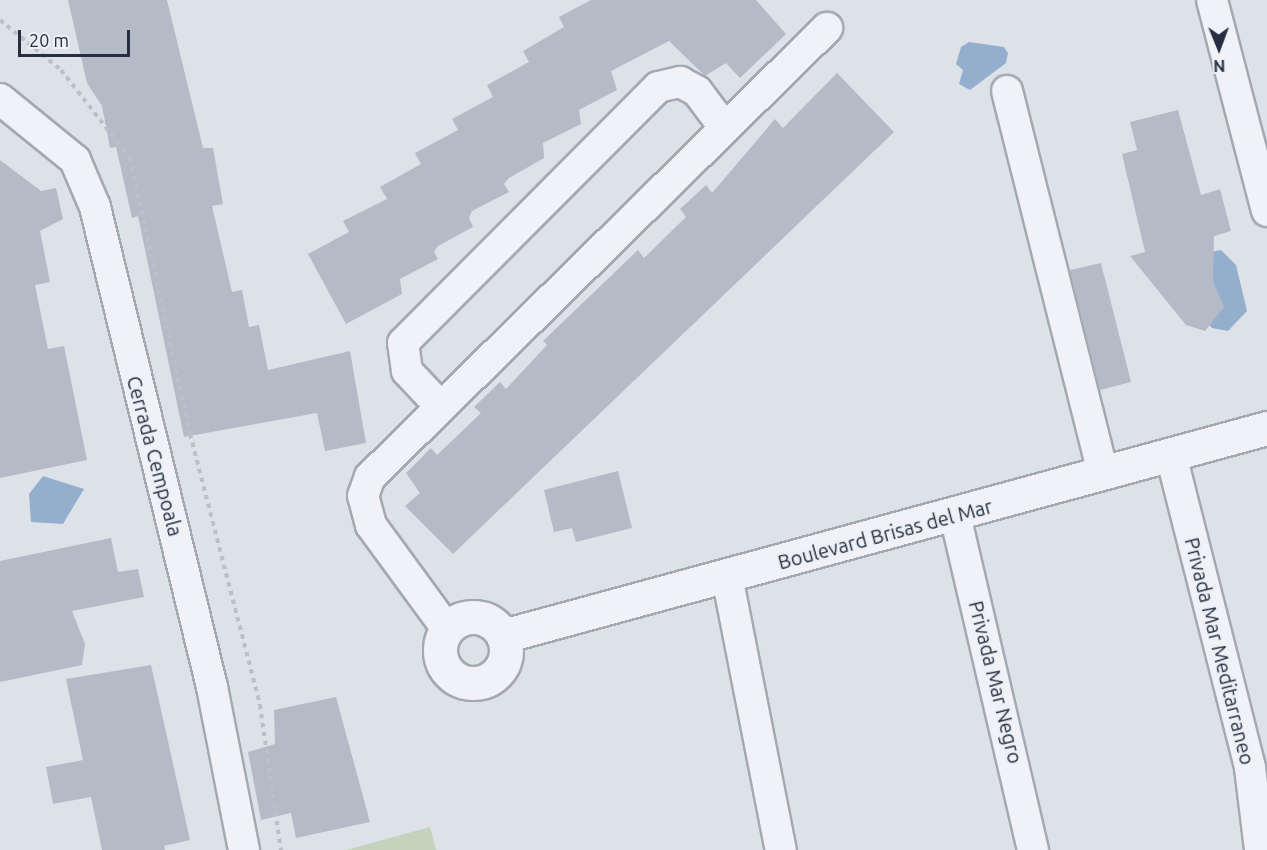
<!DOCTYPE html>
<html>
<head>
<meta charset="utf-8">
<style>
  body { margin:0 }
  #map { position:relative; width:1267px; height:850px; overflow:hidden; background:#dde2e9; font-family:Ubuntu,sans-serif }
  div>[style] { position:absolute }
  .green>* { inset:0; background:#c3d3bd }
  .water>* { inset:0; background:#94afcd }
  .building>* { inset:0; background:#b4bbc6 }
  .path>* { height:4px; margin-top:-2px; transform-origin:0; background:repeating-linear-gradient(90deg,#bbbfc8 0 4.5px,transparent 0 9px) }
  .roads { filter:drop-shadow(2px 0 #a2a9b3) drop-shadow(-2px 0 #a2a9b3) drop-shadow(0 2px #a2a9b3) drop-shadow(0 -2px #a2a9b3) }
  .minor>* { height:30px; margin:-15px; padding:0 15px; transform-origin:15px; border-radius:15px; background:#f0f2f7 }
  .tertiary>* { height:33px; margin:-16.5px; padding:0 16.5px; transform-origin:16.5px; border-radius:16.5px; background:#f0f2f7 }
  .tertiary>.ring { margin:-16.5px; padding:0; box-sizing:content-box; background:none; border:33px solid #f0f2f7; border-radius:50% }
  span { translate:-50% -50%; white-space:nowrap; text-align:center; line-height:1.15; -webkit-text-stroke:5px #edf1f6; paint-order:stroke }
  .street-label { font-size:20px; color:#252f41 }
  .north { position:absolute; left:1189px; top:18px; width:60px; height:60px; -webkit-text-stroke:4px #edf1f6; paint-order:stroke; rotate:179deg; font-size:16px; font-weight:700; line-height:24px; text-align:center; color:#252f41 }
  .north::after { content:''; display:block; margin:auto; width:21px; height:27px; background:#252f41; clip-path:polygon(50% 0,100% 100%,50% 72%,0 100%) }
  .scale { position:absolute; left:18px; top:30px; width:112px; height:27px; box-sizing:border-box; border:3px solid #252f41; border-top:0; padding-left:8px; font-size:18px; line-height:21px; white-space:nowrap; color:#252f41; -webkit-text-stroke:4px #edf1f6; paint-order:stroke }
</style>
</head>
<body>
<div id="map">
  <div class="green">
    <i style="clip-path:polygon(430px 827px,436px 850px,346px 850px)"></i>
  </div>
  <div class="water">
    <i style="clip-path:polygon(969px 42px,1004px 47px,1008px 53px,1006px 63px,970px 90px,959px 84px,963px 70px,956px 64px,961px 47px)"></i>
    <i style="clip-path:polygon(1221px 250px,1236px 265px,1247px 311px,1228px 331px,1212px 328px,1199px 314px,1210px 252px)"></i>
    <i style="clip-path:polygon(43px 476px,84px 489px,63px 524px,31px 522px,29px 494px)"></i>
  </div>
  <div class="building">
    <i style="clip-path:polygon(68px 0,167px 0,203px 148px,213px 148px,223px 204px,212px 206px,232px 292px,242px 290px,249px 327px,259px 325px,268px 370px,350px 351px,366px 443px,325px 451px,317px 413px,184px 437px,138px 216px,132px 218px,116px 147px,110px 148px,102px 106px,87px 83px)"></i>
    <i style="clip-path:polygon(591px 0,756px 0,786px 34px,740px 78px,726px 63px,705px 76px,669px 41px,611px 71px,617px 90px,579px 110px,581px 124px,543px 143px,544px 158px,509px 178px,504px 184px,509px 192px,472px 211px,469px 218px,473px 227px,438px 246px,434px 252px,438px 259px,400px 279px,402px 294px,346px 324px,308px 254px,349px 232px,343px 221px,387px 199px,380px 187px,421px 164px,415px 153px,458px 130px,452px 119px,493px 97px,487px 85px,529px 62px,523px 51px,564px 27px,559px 17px)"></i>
    <i style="clip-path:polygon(837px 73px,894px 132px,453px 554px,405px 506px,420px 493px,406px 473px,431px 448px,437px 455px,481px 413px,474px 407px,500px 382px,506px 389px,547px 345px,543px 341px,638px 250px,644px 258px,686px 217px,680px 209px,692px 198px,706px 185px,712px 193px,775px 119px,783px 128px)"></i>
    <i style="clip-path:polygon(1178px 110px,1201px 195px,1220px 189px,1231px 231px,1214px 236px,1213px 281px,1224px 307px,1205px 331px,1186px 325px,1130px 256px,1145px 252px,1122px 154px,1137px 150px,1130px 122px)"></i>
    <i style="clip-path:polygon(0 160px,41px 191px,56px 188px,63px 219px,40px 231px,50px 282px,35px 285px,48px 349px,64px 346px,87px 460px,0 478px)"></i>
    <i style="clip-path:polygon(1101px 263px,1131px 382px,1100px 390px,1070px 270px)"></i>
    <i style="clip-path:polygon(618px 471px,632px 528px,576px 542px,572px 528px,554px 532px,544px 490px)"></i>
    <i style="clip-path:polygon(111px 538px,118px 572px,138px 569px,144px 597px,72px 611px,85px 644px,82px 665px,0 682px,0 561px)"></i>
    <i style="clip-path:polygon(151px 665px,190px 840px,164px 846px,165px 850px,102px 850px,91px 797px,53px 804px,46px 767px,83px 760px,66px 679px)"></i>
    <i style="clip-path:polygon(336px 697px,370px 822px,296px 838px,291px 813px,261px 820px,248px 752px,275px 744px,274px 710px)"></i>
  </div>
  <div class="path">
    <i style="left:0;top:20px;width:79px;rotate:39.3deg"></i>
    <i style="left:61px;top:70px;width:112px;rotate:51.9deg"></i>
    <i style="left:130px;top:158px;width:282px;rotate:77.7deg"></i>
    <i style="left:190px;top:434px;width:280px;rotate:75.5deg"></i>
    <i style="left:260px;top:705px;width:147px;rotate:81.8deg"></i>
  </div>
  <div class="roads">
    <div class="minor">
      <i style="left:1212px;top:0;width:218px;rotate:75.4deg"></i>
      <i style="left:1007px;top:91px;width:393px;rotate:75.9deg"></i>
      <i style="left:0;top:99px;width:97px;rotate:39.1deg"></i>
      <i style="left:75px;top:160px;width:51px;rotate:66.9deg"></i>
      <i style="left:95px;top:207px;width:494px;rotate:76.3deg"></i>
      <i style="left:212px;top:687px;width:166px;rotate:78.9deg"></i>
      <i style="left:439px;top:405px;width:47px;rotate:-133.3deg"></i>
      <i style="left:407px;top:371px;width:28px;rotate:-98deg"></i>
      <i style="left:403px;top:343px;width:361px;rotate:-45.1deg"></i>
      <i style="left:658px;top:87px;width:23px;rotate:-13deg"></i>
      <i style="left:680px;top:82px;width:19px;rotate:28deg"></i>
      <i style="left:697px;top:91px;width:45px;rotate:53.1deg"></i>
      <i style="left:1171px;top:455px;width:323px;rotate:75.8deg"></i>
      <i style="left:1250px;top:768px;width:83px;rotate:83deg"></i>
      <i style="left:955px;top:515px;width:344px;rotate:76.9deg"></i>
      <i style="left:727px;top:576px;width:279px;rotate:78.9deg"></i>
      <i style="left:447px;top:629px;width:129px;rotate:-126.2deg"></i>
      <i style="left:371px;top:525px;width:30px;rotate:-105deg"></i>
      <i style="left:363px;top:496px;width:20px;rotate:-70deg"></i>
      <i style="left:370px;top:477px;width:641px;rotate:-44.49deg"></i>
    </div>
    <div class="tertiary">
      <i class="ring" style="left:440px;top:617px;width:33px;height:33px"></i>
      <i style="left:503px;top:636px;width:792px;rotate:-15.23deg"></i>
    </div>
  </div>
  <div class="street-label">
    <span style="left:155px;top:456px;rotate:75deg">Cerrada Cempoala</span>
    <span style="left:885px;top:534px;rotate:-15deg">Boulevard Brisas del Mar</span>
    <span style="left:1220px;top:651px;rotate:76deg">Privada Mar Meditarraneo</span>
    <span style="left:996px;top:682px;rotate:76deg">Privada Mar Negro</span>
  </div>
  <div class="north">N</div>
  <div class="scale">20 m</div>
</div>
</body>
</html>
